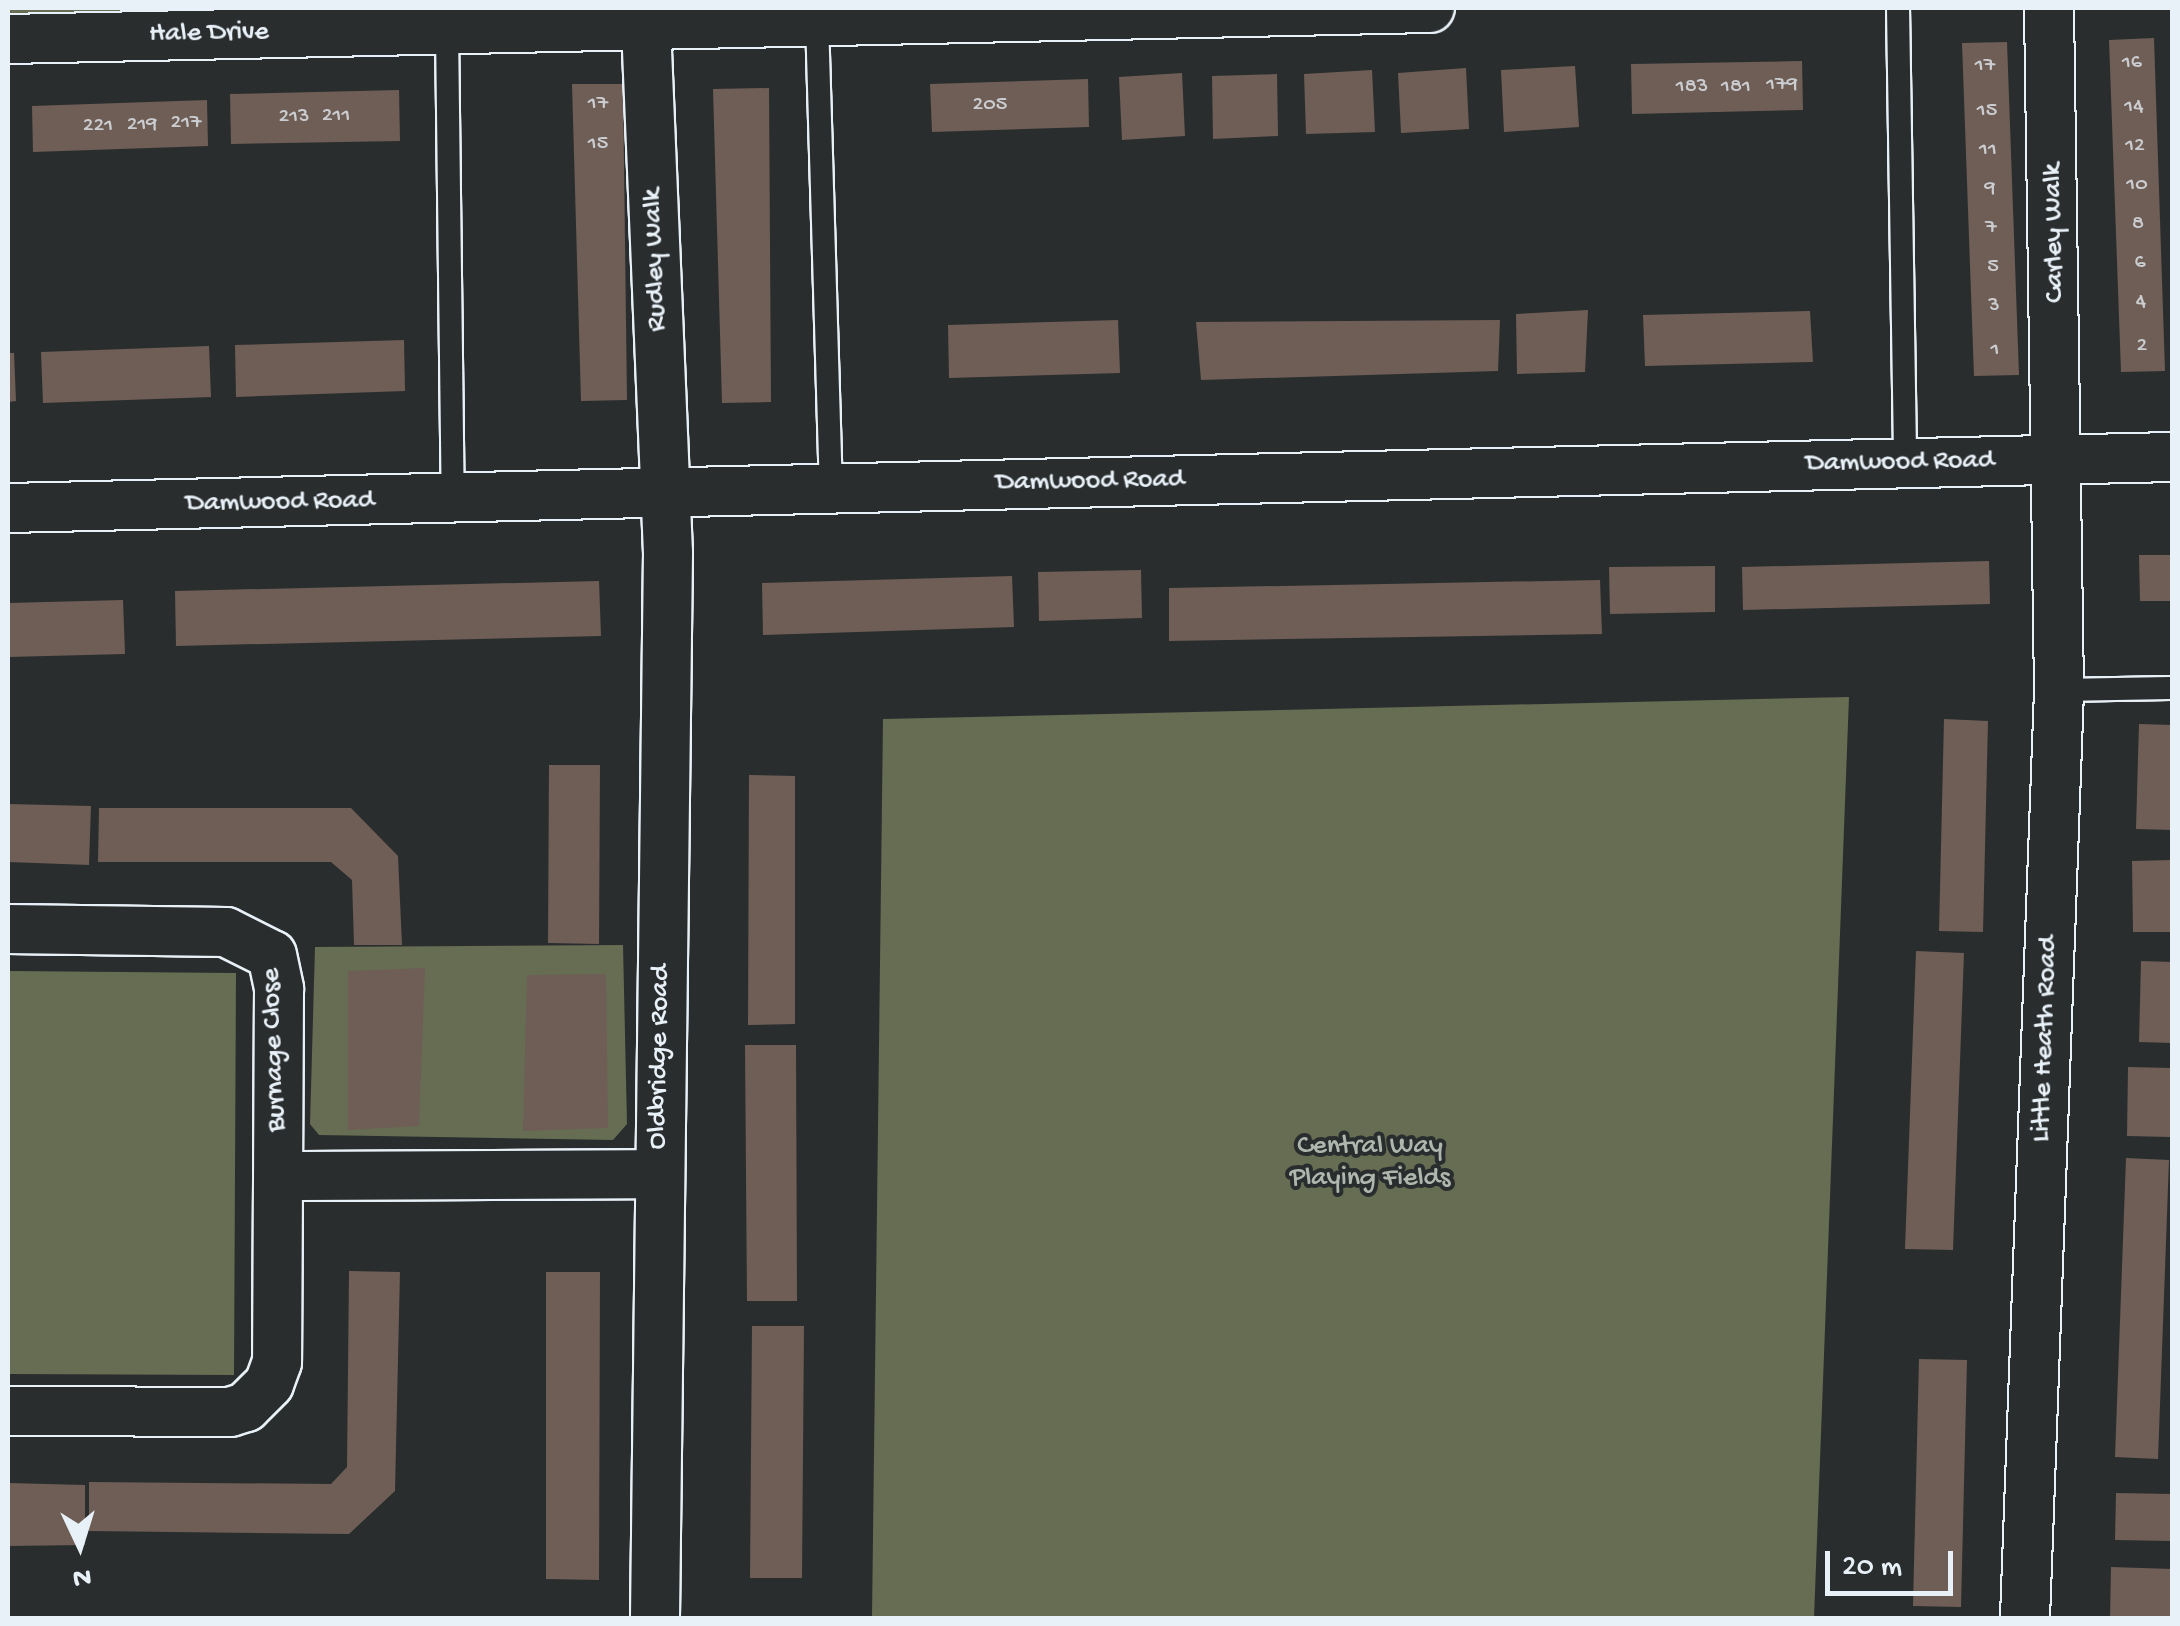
<!DOCTYPE html>
<html>
<head>
<meta charset="utf-8">
<style>
  body { margin:0 }
  #map { position:relative; width:2180px; height:1626px; overflow:hidden; background:#2a2d2e; font-family:"Gochi Hand",sans-serif }
  div>[style] { position:absolute }
  .green>* { inset:0; background:#666d53 }
  .building>* { inset:0; background:#6e5e56 }
  .roads { filter:drop-shadow(2px 0 #e8f1f8) drop-shadow(-2px 0 #e8f1f8) drop-shadow(0 2px #e8f1f8) drop-shadow(0 -2px #e8f1f8) }
  .lane>* { height:22px; margin:-11px; padding:0 11px; transform-origin:11px; border-radius:11px; background:#2a2d2e }
  .street>* { height:48px; margin:-24px; padding:0 24px; transform-origin:24px; border-radius:24px; background:#2a2d2e }
  span { translate:-50% -50%; white-space:nowrap; text-align:center; line-height:1.15; -webkit-text-stroke:8px #2a2d2e; paint-order:stroke }
  .number-label { font-size:22px; color:#caccd0 }
  .number-label span { -webkit-text-stroke-width:0 }
  .street-label { font-size:28px; color:#e8f1f8 }
  .park-label { font-size:28px; color:#aeb6ae }
  .frame { position:absolute; inset:0; border:10px solid #e8f1f8; pointer-events:none }
  .north { position:absolute; left:30px; top:1496px; width:100px; height:100px; -webkit-text-stroke:8px #2a2d2e; paint-order:stroke; rotate:176deg; font-size:28px; font-weight:700; line-height:40px; text-align:center; color:#e8f1f8 }
  .north::after { content:''; display:block; margin:auto; width:35px; height:45px; background:#e8f1f8; clip-path:polygon(50% 0,100% 100%,50% 72%,0 100%) }
  .scale { position:absolute; left:1825px; top:1551px; width:128px; height:45px; box-sizing:border-box; border:5px solid #e8f1f8; border-top:0; padding-left:12px; font-size:30px; line-height:35px; white-space:nowrap; color:#e8f1f8; -webkit-text-stroke:8px #2a2d2e; paint-order:stroke }
</style>
</head>
<body>
<div id="map">
  <div class="green">
    <i style="clip-path:polygon(8px 8px,373px 8px,8px 18px)"></i>
    <i style="clip-path:polygon(1849px 697px,1814px 1618px,872px 1618px,883px 719px)"></i>
    <i style="clip-path:polygon(623px 945px,627px 1124px,613px 1140px,319px 1135px,310px 1124px,315px 947px)"></i>
    <i style="clip-path:polygon(8px 971px,236px 973px,234px 1375px,8px 1374px)"></i>
  </div>
  <div class="building">
    <i style="clip-path:polygon(2154px 38px,2165px 371px,2121px 372px,2109px 40px)"></i>
    <i style="clip-path:polygon(2007px 42px,2019px 375px,1974px 376px,1962px 43px)"></i>
    <i style="clip-path:polygon(1802px 61px,1803px 110px,1632px 114px,1631px 64px)"></i>
    <i style="clip-path:polygon(1575px 66px,1579px 127px,1504px 132px,1501px 70px)"></i>
    <i style="clip-path:polygon(1466px 68px,1469px 129px,1401px 133px,1398px 73px)"></i>
    <i style="clip-path:polygon(1372px 70px,1375px 132px,1306px 134px,1304px 74px)"></i>
    <i style="clip-path:polygon(1182px 73px,1185px 136px,1122px 140px,1119px 77px)"></i>
    <i style="clip-path:polygon(1277px 74px,1278px 136px,1213px 139px,1212px 76px)"></i>
    <i style="clip-path:polygon(1088px 79px,1089px 127px,932px 132px,930px 84px)"></i>
    <i style="clip-path:polygon(572px 84px,623px 84px,627px 400px,581px 401px)"></i>
    <i style="clip-path:polygon(769px 88px,771px 402px,722px 403px,713px 89px)"></i>
    <i style="clip-path:polygon(399px 90px,400px 141px,231px 144px,230px 94px)"></i>
    <i style="clip-path:polygon(207px 100px,208px 146px,33px 152px,32px 106px)"></i>
    <i style="clip-path:polygon(1588px 310px,1585px 372px,1517px 374px,1516px 314px)"></i>
    <i style="clip-path:polygon(1810px 311px,1813px 362px,1645px 366px,1643px 315px)"></i>
    <i style="clip-path:polygon(1118px 320px,1120px 373px,949px 378px,948px 325px)"></i>
    <i style="clip-path:polygon(1500px 320px,1498px 371px,1201px 380px,1196px 322px)"></i>
    <i style="clip-path:polygon(404px 340px,405px 391px,236px 397px,235px 345px)"></i>
    <i style="clip-path:polygon(209px 346px,211px 397px,43px 403px,41px 352px)"></i>
    <i style="clip-path:polygon(8px 353px,14px 353px,16px 401px,8px 402px)"></i>
    <i style="clip-path:polygon(2139px 555px,2172px 555px,2172px 601px,2140px 601px)"></i>
    <i style="clip-path:polygon(1989px 561px,1990px 604px,1743px 610px,1742px 567px)"></i>
    <i style="clip-path:polygon(1715px 566px,1715px 612px,1610px 614px,1609px 567px)"></i>
    <i style="clip-path:polygon(1141px 570px,1142px 618px,1039px 621px,1038px 572px)"></i>
    <i style="clip-path:polygon(1012px 576px,1014px 627px,763px 635px,762px 583px)"></i>
    <i style="clip-path:polygon(1600px 580px,1602px 634px,1169px 641px,1169px 588px)"></i>
    <i style="clip-path:polygon(599px 581px,601px 636px,176px 646px,175px 591px)"></i>
    <i style="clip-path:polygon(123px 600px,125px 654px,8px 657px,8px 603px)"></i>
    <i style="clip-path:polygon(1944px 719px,1988px 721px,1983px 932px,1939px 931px)"></i>
    <i style="clip-path:polygon(2139px 724px,2172px 725px,2172px 830px,2136px 829px)"></i>
    <i style="clip-path:polygon(549px 765px,600px 765px,599px 944px,548px 943px)"></i>
    <i style="clip-path:polygon(749px 775px,795px 776px,795px 1024px,748px 1025px)"></i>
    <i style="clip-path:polygon(8px 804px,91px 806px,89px 865px,8px 862px)"></i>
    <i style="clip-path:polygon(99px 808px,351px 808px,398px 856px,402px 945px,354px 945px,352px 880px,331px 862px,98px 862px)"></i>
    <i style="clip-path:polygon(2172px 860px,2172px 932px,2133px 932px,2132px 861px)"></i>
    <i style="clip-path:polygon(1916px 951px,1964px 953px,1953px 1250px,1905px 1249px)"></i>
    <i style="clip-path:polygon(2141px 961px,2172px 962px,2172px 1043px,2139px 1042px)"></i>
    <i style="clip-path:polygon(425px 968px,419px 1126px,348px 1130px,348px 971px)"></i>
    <i style="clip-path:polygon(606px 974px,608px 1128px,523px 1131px,527px 975px)"></i>
    <i style="clip-path:polygon(745px 1045px,796px 1045px,797px 1301px,747px 1301px)"></i>
    <i style="clip-path:polygon(2128px 1067px,2172px 1068px,2171px 1137px,2127px 1136px)"></i>
    <i style="clip-path:polygon(2126px 1158px,2169px 1160px,2158px 1459px,2115px 1457px)"></i>
    <i style="clip-path:polygon(349px 1271px,400px 1272px,395px 1491px,349px 1534px,89px 1531px,89px 1482px,331px 1484px,347px 1467px)"></i>
    <i style="clip-path:polygon(546px 1272px,600px 1272px,599px 1580px,546px 1579px)"></i>
    <i style="clip-path:polygon(752px 1326px,804px 1326px,802px 1578px,750px 1578px)"></i>
    <i style="clip-path:polygon(1919px 1359px,1967px 1360px,1961px 1607px,1913px 1606px)"></i>
    <i style="clip-path:polygon(8px 1483px,85px 1485px,85px 1545px,8px 1546px)"></i>
    <i style="clip-path:polygon(2116px 1493px,2172px 1494px,2172px 1541px,2115px 1540px)"></i>
    <i style="clip-path:polygon(2111px 1567px,2172px 1569px,2172px 1618px,2110px 1618px)"></i>
  </div>
  <div class="roads">
    <div class="lane">
      <i style="left:1898px;top:8px;width:455px;rotate:89.1deg"></i>
      <i style="left:817px;top:20px;width:468px;rotate:88.3deg"></i>
      <i style="left:447px;top:29px;width:471px;rotate:89.3deg"></i>
      <i style="left:2059px;top:690px;width:113px;rotate:-1deg"></i>
    </div>
    <div class="street">
      <i style="left:646px;top:26px;width:527px;rotate:87.61deg"></i>
      <i style="left:668px;top:553px;width:1065px;rotate:90.7deg"></i>
      <i style="left:8px;top:39px;width:1422px;rotate:-1.25deg"></i>
      <i style="left:8px;top:508px;width:2165px;rotate:-1.35deg"></i>
      <i style="left:8px;top:929px;width:218px;rotate:0.8deg"></i>
      <i style="left:226px;top:932px;width:51px;rotate:26.6deg"></i>
      <i style="left:272px;top:955px;width:35px;rotate:78deg"></i>
      <i style="left:279px;top:989px;width:373px;rotate:90.3deg"></i>
      <i style="left:277px;top:1362px;width:23px;rotate:110deg"></i>
      <i style="left:269px;top:1384px;width:33px;rotate:135deg"></i>
      <i style="left:246px;top:1407px;width:17px;rotate:163deg"></i>
      <i style="left:230px;top:1412px;width:222px;rotate:-179.7deg"></i>
      <i style="left:279px;top:1176px;width:379px;rotate:-0.3deg"></i>
      <i style="left:2025px;top:1618px;width:929px;rotate:-87.9deg"></i>
      <i style="left:2059px;top:690px;width:682px;rotate:-90.84deg"></i>
    </div>
  </div>
  <div class="number-label">
    <span style="left:2132px;top:64px">16</span>
    <span style="left:1985px;top:67px">17</span>
    <span style="left:1782px;top:86px">179</span>
    <span style="left:1692px;top:88px">183</span>
    <span style="left:1736px;top:88px">181</span>
    <span style="left:598px;top:105px">17</span>
    <span style="left:990px;top:106px">205</span>
    <span style="left:2134px;top:108px">14</span>
    <span style="left:1987px;top:112px">15</span>
    <span style="left:336px;top:117px">211</span>
    <span style="left:294px;top:118px">213</span>
    <span style="left:186px;top:124px">217</span>
    <span style="left:142px;top:126px">219</span>
    <span style="left:98px;top:127px">221</span>
    <span style="left:598px;top:145px">15</span>
    <span style="left:2135px;top:147px">12</span>
    <span style="left:1988px;top:151px">11</span>
    <span style="left:2137px;top:186px">10</span>
    <span style="left:1990px;top:190px">9</span>
    <span style="left:2138px;top:225px">8</span>
    <span style="left:1991px;top:229px">7</span>
    <span style="left:2140px;top:264px">6</span>
    <span style="left:1993px;top:268px">5</span>
    <span style="left:2141px;top:303px">4</span>
    <span style="left:1994px;top:307px">3</span>
    <span style="left:2142px;top:347px">2</span>
    <span style="left:1995px;top:351px">1</span>
  </div>
  <div class="street-label">
    <span style="left:209px;top:34px;rotate:-1deg">Hale Drive</span>
    <span style="left:2055px;top:233px;rotate:-91deg">Carley Walk</span>
    <span style="left:656px;top:260px;rotate:-92deg">Rudley Walk</span>
    <span style="left:1900px;top:463px;rotate:-1deg">Damwood Road</span>
    <span style="left:1090px;top:482px;rotate:-1deg">Damwood Road</span>
    <span style="left:280px;top:503px;rotate:-1deg">Damwood Road</span>
    <span style="left:2046px;top:1039px;rotate:-88deg">Little Heath Road</span>
    <span style="left:275px;top:1050px;rotate:-92deg">Burnage Close</span>
    <span style="left:660px;top:1057px;rotate:-89deg">Oldbridge Road</span>
  </div>
  <div class="park-label">
    <span style="left:1370px;top:1163px">Central Way<br>Playing Fields</span>
  </div>
  <div class="frame"></div>
  <div class="north">N</div>
  <div class="scale">20 m</div>
</div>
</body>
</html>
